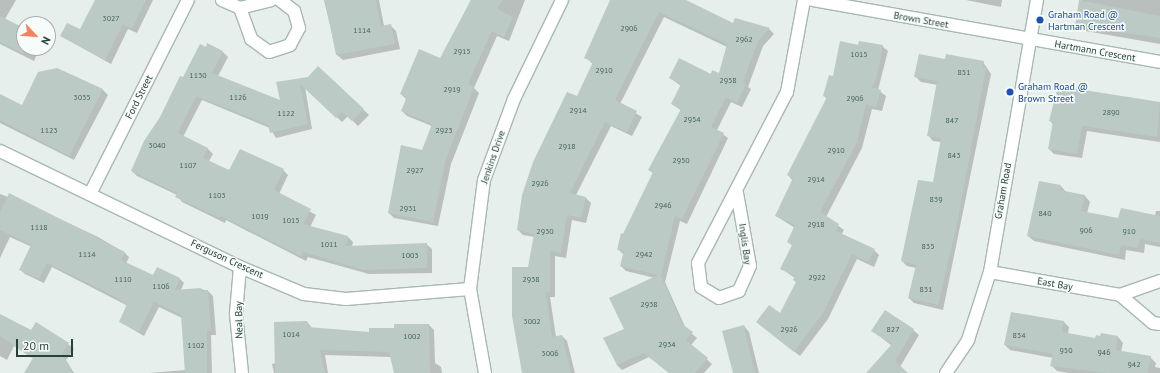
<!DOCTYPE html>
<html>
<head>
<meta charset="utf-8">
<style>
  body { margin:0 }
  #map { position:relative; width:1160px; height:373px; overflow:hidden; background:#e6efeb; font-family:"PT Sans",sans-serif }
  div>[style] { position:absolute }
  .shadow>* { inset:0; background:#0003 }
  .building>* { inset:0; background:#bbcac4 }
  .roads { filter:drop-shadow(1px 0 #a8b8b2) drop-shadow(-1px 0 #a8b8b2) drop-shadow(0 1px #a8b8b2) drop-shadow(0 -1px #a8b8b2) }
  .minor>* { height:12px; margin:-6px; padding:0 6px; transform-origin:6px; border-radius:6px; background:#fff }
  .dots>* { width:11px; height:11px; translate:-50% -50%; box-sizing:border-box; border:2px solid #f7fbf9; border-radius:50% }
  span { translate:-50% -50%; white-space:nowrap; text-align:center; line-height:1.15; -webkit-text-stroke:3px #f7fbf9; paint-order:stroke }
  .number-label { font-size:8px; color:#4a645c }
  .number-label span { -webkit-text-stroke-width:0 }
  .transit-label { font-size:10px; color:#164399 }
  .left { translate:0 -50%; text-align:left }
  .street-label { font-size:10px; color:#24423a }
  .north { position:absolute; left:16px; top:16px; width:40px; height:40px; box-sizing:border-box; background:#f7fbf9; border:1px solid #a3b1ad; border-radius:50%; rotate:116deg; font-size:11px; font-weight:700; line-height:16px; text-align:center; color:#24423a }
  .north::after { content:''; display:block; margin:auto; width:14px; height:18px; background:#f4845f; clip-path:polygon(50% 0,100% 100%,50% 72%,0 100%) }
  .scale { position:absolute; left:16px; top:339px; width:57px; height:18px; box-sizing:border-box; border:2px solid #24423a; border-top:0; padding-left:5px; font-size:12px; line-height:14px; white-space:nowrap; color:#24423a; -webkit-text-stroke:3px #f7fbf9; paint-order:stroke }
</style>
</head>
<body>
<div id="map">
  <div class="shadow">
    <i style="clip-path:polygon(0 0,16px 0,5px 19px,24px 29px,24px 48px,40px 48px,34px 61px,0 44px)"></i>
    <i style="clip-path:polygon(96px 0,153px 0,137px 33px,128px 29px,111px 64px,61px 36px,81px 31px)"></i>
    <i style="clip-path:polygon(324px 0,379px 0,384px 26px,390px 25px,396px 31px,400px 49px,343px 60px,337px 55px)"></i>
    <i style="clip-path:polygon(471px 0,525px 0,509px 41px,497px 36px,474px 88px,479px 93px,451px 164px,438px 226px,394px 218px,389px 213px,423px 151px,432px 126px,407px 116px,402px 111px,406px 99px,401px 94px,441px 59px)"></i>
    <i style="clip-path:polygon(613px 0,684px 0,734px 24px,736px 19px,769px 29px,774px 34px,763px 46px,748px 87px,751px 89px,742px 107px,731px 102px,717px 130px,728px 138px,687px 224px,680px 221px,665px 282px,686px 329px,697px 338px,691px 345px,712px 364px,704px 373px,669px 373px,649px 357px,622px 370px,617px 365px,605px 339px,626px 329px,655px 278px,626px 271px,621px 266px,624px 255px,618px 249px,654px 174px,649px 170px,682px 111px,672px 104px,681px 86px,670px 78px,719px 75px,727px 47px,664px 17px,620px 104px,642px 117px,632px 136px,611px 126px,576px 195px,586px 198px,591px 203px,586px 223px,572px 220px,566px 258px,555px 256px,555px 297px,550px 297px,556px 337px,562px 336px,567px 341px,575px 373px,525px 373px,529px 268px,535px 237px,523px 235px,518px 230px,593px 64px,585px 57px)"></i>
    <i style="clip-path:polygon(966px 0,1002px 0,1001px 7px)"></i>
    <i style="clip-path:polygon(1081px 0,1160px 0,1160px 44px,1080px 30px,1076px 26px)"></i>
    <i style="clip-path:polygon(858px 46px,882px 46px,888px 51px,878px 90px,886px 96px,882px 111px,872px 109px,862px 148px,826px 217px,844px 230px,841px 235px,874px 250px,879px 255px,874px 267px,857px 259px,828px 319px,800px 356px,757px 322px,781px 315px,796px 283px,795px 278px,782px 269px,793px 246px,788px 242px,795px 228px,776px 216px,793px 181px,788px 175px,827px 99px,824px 96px,834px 77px)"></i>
    <i style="clip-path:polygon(223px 52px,228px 57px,218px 76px,281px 102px,277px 83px,308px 78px,318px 68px,369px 115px,358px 126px,348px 116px,342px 122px,305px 87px,312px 129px,276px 138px,270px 128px,202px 100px,183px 137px,208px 149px,213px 154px,209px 161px,230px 172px,283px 170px,288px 175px,279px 194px,316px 215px,310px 227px,348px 237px,353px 242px,352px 247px,426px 244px,432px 249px,432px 273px,369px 274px,308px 257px,306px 261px,226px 220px,225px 223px,182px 202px,177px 195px,137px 176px,132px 171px,184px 79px)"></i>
    <i style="clip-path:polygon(946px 61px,983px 62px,991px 74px,943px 310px,914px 303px,909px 298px,916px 268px,907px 266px,902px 261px,934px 183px,941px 142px,933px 141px,928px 135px,938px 85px,921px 82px,915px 76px)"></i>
    <i style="clip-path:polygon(57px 69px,103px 90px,108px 95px,74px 160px,0 123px,0 96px,22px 107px)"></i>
    <i style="clip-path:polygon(1059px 87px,1160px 103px,1160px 142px,1087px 131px,1082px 158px,1054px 154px,1049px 149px,1053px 124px,1050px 121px)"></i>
    <i style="clip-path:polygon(1061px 186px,1066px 192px,1085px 196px,1090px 202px,1087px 213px,1119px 219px,1155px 216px,1156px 211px,1160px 211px,1160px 247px,1145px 244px,1144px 253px,1126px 250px,1125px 260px,1034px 241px,1028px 236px)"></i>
    <i style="clip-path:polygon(0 194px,8px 197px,9px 195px,98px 237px,125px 253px,129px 257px,126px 264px,153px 277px,180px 279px,184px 283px,181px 290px,201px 289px,208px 291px,213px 296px,216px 335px,211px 335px,212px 373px,149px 373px,186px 370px,182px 318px,159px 307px,144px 336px,120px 322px,128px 306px,52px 267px,44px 283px,25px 274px,20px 269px,32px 247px,10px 237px,0 258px)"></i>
    <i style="clip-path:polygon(0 315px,32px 331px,68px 344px,74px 349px,66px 360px,74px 373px,26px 373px,34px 359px,14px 346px,7px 360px,0 356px)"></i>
    <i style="clip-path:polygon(307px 322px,312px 328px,370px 333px,429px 325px,434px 330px,435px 363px,441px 367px,442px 373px,395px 373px,391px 357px,325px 355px,328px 373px,274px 373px,272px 364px,276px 363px)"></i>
    <i style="clip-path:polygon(1064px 322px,1069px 327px,1068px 334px,1096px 339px,1118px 337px,1123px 343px,1121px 352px,1150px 357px,1156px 363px,1155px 367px,1160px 368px,1160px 373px,1069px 373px,1057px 371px,1051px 365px,1053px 358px,1010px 350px,1005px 345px)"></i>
    <i style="clip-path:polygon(744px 326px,749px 332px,759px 373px,734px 373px)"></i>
    <i style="clip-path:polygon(913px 330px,919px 335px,900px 367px,907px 373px,867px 373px,892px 346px,873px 331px)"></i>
  </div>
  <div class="building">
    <i style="clip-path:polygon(95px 0,146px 0,132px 29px,123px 24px,105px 60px,60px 36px,67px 23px,80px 29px)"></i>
    <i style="clip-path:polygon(325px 0,376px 0,381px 26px,391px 24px,395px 44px,336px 55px)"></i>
    <i style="clip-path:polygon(471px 0,502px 0,497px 9px,513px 17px,504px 37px,492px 31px,468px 84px,474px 87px,446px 159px,433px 222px,388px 213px,401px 145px,422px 150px,432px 124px,401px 111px,407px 97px,400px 94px,419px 49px,440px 58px)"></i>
    <i style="clip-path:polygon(610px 0,686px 0,733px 23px,735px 18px,770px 28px,758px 41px,743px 82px,746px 84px,737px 103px,726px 97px,711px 127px,724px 133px,682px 219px,675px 216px,661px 276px,682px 324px,693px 332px,686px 340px,708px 358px,695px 373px,669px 373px,644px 353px,617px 365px,603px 338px,624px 329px,609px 298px,658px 275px,620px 266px,624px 251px,617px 250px,621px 233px,623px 234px,653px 172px,648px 170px,681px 109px,671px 104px,681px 84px,669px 78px,679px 58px,711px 74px,712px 70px,719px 73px,727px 44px,659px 12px,615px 100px,637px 111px,627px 132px,605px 122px,570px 193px,586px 197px,581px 218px,567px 215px,561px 253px,550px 251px,550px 292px,546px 293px,552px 337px,562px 335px,571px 373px,522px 373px,512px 316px,512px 267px,528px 267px,534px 234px,517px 230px,522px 195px,533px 162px,567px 92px,577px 96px,593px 62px,584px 58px)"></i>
    <i style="clip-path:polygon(1079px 0,1160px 16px,1160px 38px,1075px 26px)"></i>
    <i style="clip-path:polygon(0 16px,24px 28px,24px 54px,0 42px)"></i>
    <i style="clip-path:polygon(840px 41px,858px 45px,859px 41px,883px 45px,877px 76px,872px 87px,881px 90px,876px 107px,866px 104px,857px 142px,820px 212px,839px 224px,836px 231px,875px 249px,868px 262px,852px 254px,823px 313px,794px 352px,756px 322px,769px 305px,780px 313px,796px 282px,793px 280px,795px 276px,780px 269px,792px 245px,787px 242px,795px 225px,775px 216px,793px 178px,787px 175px,827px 97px,823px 96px,829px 75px,833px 76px)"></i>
    <i style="clip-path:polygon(207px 43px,223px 51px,212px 73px,280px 100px,276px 82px,308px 77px,318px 66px,364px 109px,352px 121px,342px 112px,336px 118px,300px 84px,308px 124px,270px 133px,268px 125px,196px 96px,178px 133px,208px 148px,203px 158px,229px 170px,240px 149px,284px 169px,274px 190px,311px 209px,303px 224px,348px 236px,346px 246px,427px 243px,427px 268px,363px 270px,303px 252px,301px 256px,221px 216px,220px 218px,175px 197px,177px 193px,131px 171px,144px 141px,160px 117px,180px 76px,183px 77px,200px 44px,206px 47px)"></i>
    <i style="clip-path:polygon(919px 54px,945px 59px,946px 54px,984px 61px,983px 67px,986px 68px,957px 224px,938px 305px,908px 298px,916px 265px,901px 261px,918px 180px,933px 182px,941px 138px,927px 136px,937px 81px,914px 77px)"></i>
    <i style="clip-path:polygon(57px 68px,103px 89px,69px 156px,0 120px,0 94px,22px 105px,38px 72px)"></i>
    <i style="clip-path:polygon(1058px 86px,1160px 102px,1157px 137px,1082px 126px,1077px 154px,1048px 149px,1053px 122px,1049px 121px)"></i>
    <i style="clip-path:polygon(1039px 181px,1061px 185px,1060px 190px,1085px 195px,1081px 211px,1118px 218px,1121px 208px,1160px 216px,1160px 243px,1140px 239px,1138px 248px,1121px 245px,1119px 255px,1027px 236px)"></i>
    <i style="clip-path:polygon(9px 193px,125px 252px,121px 260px,153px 275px,157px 267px,180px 278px,175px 290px,201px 288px,202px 291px,208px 290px,211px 330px,207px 331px,207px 373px,185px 373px,181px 315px,154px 302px,139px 332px,119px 322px,127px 304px,104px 291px,47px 263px,39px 279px,19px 270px,31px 245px,0 230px,0 212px)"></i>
    <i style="clip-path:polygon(885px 310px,914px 329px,895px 361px,908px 373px,866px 373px,892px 344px,871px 331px)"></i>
    <i style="clip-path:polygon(1011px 312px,1064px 321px,1062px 332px,1095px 338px,1096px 335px,1100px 336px,1101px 333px,1118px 336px,1116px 350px,1151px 356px,1148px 373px,1107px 373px,1050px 366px,1053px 354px,1004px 345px)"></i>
    <i style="clip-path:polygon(0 314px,31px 330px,36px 322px,69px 343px,62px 354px,73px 373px,24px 373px,33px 358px,0 336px)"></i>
    <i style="clip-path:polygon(307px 321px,308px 327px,369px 332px,369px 328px,394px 328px,394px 324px,429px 324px,430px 373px,394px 373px,389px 352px,320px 350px,325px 373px,275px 373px,274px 322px)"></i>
    <i style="clip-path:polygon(744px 325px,749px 348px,755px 373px,733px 373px,722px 331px)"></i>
  </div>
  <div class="roads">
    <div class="minor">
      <i style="left:222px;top:0;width:20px;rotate:24deg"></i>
      <i style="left:240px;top:8px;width:32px;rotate:-14deg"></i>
      <i style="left:812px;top:0;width:353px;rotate:10.1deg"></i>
      <i style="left:240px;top:8px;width:33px;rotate:70deg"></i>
      <i style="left:251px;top:39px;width:22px;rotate:36deg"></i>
      <i style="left:269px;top:52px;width:22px;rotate:-18deg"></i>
      <i style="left:290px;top:45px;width:19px;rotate:-62deg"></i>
      <i style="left:299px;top:28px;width:18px;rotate:-106deg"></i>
      <i style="left:294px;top:11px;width:18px;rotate:-142deg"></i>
      <i style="left:0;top:151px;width:267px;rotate:25.8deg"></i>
      <i style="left:240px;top:267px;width:69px;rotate:22.9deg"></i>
      <i style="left:304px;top:294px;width:42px;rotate:6.8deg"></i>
      <i style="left:346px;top:299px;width:124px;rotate:-4.6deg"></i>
      <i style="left:737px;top:193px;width:74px;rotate:79.9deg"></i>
      <i style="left:750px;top:266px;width:27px;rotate:114deg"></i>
      <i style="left:739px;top:291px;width:21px;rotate:161deg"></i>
      <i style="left:719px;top:298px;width:21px;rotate:-149deg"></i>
      <i style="left:701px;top:287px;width:24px;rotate:-97deg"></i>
      <i style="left:698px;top:263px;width:193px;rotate:-62.5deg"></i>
      <i style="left:787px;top:92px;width:94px;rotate:-79.5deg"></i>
      <i style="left:90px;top:194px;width:217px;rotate:-63.2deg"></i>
      <i style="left:240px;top:267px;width:47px;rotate:94.9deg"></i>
      <i style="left:236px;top:314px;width:59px;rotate:84.2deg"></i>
      <i style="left:990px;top:272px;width:132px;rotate:10deg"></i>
      <i style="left:1120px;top:295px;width:42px;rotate:-19.3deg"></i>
      <i style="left:1120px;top:295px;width:43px;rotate:40.3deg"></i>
      <i style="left:1153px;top:323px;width:7px;rotate:8deg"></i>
      <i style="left:485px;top:373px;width:85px;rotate:-100.1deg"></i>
      <i style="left:470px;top:289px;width:110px;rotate:-82.7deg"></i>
      <i style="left:484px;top:180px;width:86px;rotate:-69.7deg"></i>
      <i style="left:514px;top:99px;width:110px;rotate:-64.1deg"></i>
      <i style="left:946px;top:373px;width:40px;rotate:-56deg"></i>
      <i style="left:968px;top:340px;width:71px;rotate:-72.1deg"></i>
      <i style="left:990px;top:272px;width:276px;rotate:-80.2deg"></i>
    </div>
  </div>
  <div class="dots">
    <i style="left:1040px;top:20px;background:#1a4fb4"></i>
    <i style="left:1010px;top:92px;background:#1a4fb4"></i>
  </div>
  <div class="number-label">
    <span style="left:111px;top:19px">3027</span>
    <span style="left:629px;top:29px">2906</span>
    <span style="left:362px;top:31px">1114</span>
    <span style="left:744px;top:40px">2962</span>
    <span style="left:462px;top:52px">2915</span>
    <span style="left:859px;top:55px">1015</span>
    <span style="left:604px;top:71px">2910</span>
    <span style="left:964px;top:73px">851</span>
    <span style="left:198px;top:76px">1130</span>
    <span style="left:728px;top:81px">2958</span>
    <span style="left:452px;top:90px">2919</span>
    <span style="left:82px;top:98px">3035</span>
    <span style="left:238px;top:98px">1126</span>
    <span style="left:855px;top:99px">2906</span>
    <span style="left:578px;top:111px">2914</span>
    <span style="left:1111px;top:113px">2890</span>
    <span style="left:286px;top:114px">1122</span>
    <span style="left:692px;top:120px">2954</span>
    <span style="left:952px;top:121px">847</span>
    <span style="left:49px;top:131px">1123</span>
    <span style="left:444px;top:131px">2923</span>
    <span style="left:157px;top:146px">3040</span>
    <span style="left:567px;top:147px">2918</span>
    <span style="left:836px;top:151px">2910</span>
    <span style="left:954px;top:156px">843</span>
    <span style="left:681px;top:161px">2950</span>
    <span style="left:188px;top:166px">1107</span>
    <span style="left:415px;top:171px">2927</span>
    <span style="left:816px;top:180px">2914</span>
    <span style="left:540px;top:184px">2926</span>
    <span style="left:217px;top:196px">1103</span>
    <span style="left:936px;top:200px">839</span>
    <span style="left:663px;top:206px">2946</span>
    <span style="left:408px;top:209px">2931</span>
    <span style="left:1045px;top:214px">840</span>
    <span style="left:260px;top:217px">1019</span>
    <span style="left:291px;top:221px">1015</span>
    <span style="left:816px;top:225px">2918</span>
    <span style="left:39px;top:228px">1118</span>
    <span style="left:1086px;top:231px">906</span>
    <span style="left:545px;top:232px">2930</span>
    <span style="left:1129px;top:232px">910</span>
    <span style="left:329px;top:245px">1011</span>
    <span style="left:928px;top:247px">835</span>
    <span style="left:87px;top:255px">1114</span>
    <span style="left:644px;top:255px">2942</span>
    <span style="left:410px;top:256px">1003</span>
    <span style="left:817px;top:278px">2922</span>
    <span style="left:123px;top:280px">1110</span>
    <span style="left:531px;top:280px">2938</span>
    <span style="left:161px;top:287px">1106</span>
    <span style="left:926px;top:290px">831</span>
    <span style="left:649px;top:305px">2938</span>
    <span style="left:532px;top:322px">3002</span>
    <span style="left:789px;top:330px">2926</span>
    <span style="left:893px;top:330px">827</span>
    <span style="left:291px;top:335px">1014</span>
    <span style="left:1019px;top:336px">834</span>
    <span style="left:412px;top:337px">1002</span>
    <span style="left:667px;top:345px">2934</span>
    <span style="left:196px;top:346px">1102</span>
    <span style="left:1066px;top:351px">950</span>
    <span style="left:1104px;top:353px">946</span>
    <span style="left:550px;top:354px">3006</span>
    <span style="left:1134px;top:365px">942</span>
  </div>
  <div class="transit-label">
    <span class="left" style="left:1048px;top:20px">Graham Road @<br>Hartman Crescent</span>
    <span class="left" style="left:1018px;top:92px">Graham Road @<br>Brown Street</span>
  </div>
  <div class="street-label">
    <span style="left:921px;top:20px;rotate:10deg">Brown Street</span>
    <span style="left:1095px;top:51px;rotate:10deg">Hartmann Crescent</span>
    <span style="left:139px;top:97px;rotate:-63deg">Ford Street</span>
    <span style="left:493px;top:157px;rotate:-71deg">Jenkins Drive</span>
    <span style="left:1003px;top:191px;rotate:-80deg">Graham Road</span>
    <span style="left:745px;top:244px;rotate:82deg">Inglis Bay</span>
    <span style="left:227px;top:259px;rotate:25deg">Ferguson Crescent</span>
    <span style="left:1055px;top:284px;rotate:10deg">East Bay</span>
    <span style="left:239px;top:320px;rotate:-91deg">Neal Bay</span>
  </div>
  <div class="north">N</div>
  <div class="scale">20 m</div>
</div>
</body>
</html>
